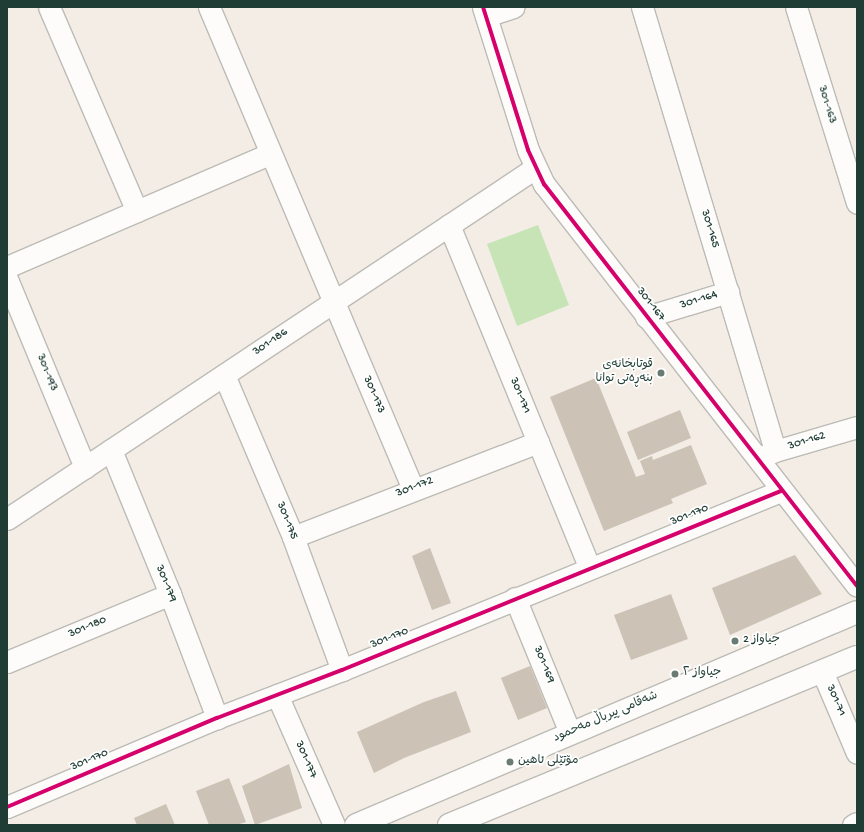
<!DOCTYPE html>
<html>
<head>
<meta charset="utf-8">
<style>
  body { margin:0 }
  #map { position:relative; width:864px; height:832px; overflow:hidden; background:#f3ede5; font-family:"Gochi Hand","Playpen Sans Arabic",sans-serif }
  div>[style] { position:absolute }
  .green>* { inset:0; background:#c6e4b6 }
  .building>* { inset:0; background:#ccc2b6 }
  .roads { filter:drop-shadow(1px 0 #bcbbb5) drop-shadow(-1px 0 #bcbbb5) drop-shadow(0 1px #bcbbb5) drop-shadow(0 -1px #bcbbb5) }
  .minor>* { height:21px; margin:-10.5px; padding:0 10.5px; transform-origin:10.5px; border-radius:10.5px; background:#fdfcfb }
  .major>* { height:22px; margin:-11px; padding:0 11px; transform-origin:11px; border-radius:11px; background:#fdfcfb }
  .cycleway>* { height:4px; margin:-2px; padding:0 2px; transform-origin:2px; border-radius:2px; background:#d6006c }
  .dots>* { width:11px; height:11px; translate:-50% -50%; box-sizing:border-box; border:2px solid #fff; border-radius:50% }
  span { translate:-50% -50%; white-space:nowrap; text-align:center; line-height:1.15; -webkit-text-stroke:3.5px #fff; paint-order:stroke }
  .street-label { font-size:12px; color:#1f3d34 }
  .poi-label { font-size:12px; color:#1f3d34 }
  .right { translate:-100% -50%; text-align:right }
  .left { translate:0 -50%; text-align:left }
  .frame { position:absolute; inset:0; border:8px solid #1f3d34; pointer-events:none }
</style>
</head>
<body>
<div id="map">
  <div class="green">
    <i style="clip-path:polygon(538px 225px,569px 305px,517px 326px,487px 244px)"></i>
  </div>
  <div class="building">
    <i style="clip-path:polygon(596px 378px,636px 477px,645px 474px,640px 461px,652px 456px,653px 460px,691px 445px,707px 484px,671px 499px,673px 503px,604px 531px,550px 397px)"></i>
    <i style="clip-path:polygon(680px 410px,691px 438px,638px 460px,627px 432px)"></i>
    <i style="clip-path:polygon(430px 548px,451px 603px,432px 610px,412px 556px)"></i>
    <i style="clip-path:polygon(795px 555px,822px 594px,730px 635px,712px 588px)"></i>
    <i style="clip-path:polygon(671px 594px,688px 639px,631px 660px,614px 615px)"></i>
    <i style="clip-path:polygon(530px 666px,547px 708px,518px 720px,501px 678px)"></i>
    <i style="clip-path:polygon(456px 691px,471px 732px,404px 758px,374px 773px,357px 732px,424px 702px)"></i>
    <i style="clip-path:polygon(289px 764px,302px 808px,255px 825px,242px 786px)"></i>
    <i style="clip-path:polygon(229px 778px,246px 822px,236px 825px,209px 825px,196px 791px)"></i>
    <i style="clip-path:polygon(166px 804px,175px 825px,137px 825px,134px 818px)"></i>
  </div>
  <div class="roads">
    <div class="minor">
      <i style="left:49px;top:7px;width:222px;rotate:66.7deg"></i>
      <i style="left:209px;top:7px;width:523px;rotate:67.06deg"></i>
      <i style="left:483px;top:7px;width:150px;rotate:72.5deg"></i>
      <i style="left:528px;top:150px;width:38px;rotate:65deg"></i>
      <i style="left:544px;top:184px;width:509px;rotate:52.1deg"></i>
      <i style="left:642px;top:7px;width:463px;rotate:73.3deg"></i>
      <i style="left:796px;top:7px;width:205px;rotate:72.7deg"></i>
      <i style="left:486px;top:16px;width:29px;rotate:-18deg"></i>
      <i style="left:449px;top:225px;width:370px;rotate:67.7deg"></i>
      <i style="left:7px;top:267px;width:286px;rotate:-23.3deg"></i>
      <i style="left:7px;top:279px;width:204px;rotate:67.5deg"></i>
      <i style="left:646px;top:317px;width:86px;rotate:-17deg"></i>
      <i style="left:224px;top:375px;width:176px;rotate:66.9deg"></i>
      <i style="left:293px;top:537px;width:142px;rotate:69.8deg"></i>
      <i style="left:111px;top:450px;width:156px;rotate:67.7deg"></i>
      <i style="left:170px;top:594px;width:133px;rotate:69.2deg"></i>
      <i style="left:762px;top:457px;width:14px;rotate:-25deg"></i>
      <i style="left:775px;top:451px;width:85px;rotate:-16.3deg"></i>
      <i style="left:7px;top:519px;width:634px;rotate:-33.61deg"></i>
      <i style="left:293px;top:537px;width:263px;rotate:-21.2deg"></i>
      <i style="left:515px;top:598px;width:146px;rotate:67.8deg"></i>
      <i style="left:7px;top:662px;width:177px;rotate:-22.6deg"></i>
      <i style="left:822px;top:671px;width:89px;rotate:66.9deg"></i>
      <i style="left:277px;top:695px;width:142px;rotate:66.3deg"></i>
      <i style="left:7px;top:807px;width:228px;rotate:-23deg"></i>
      <i style="left:217px;top:718px;width:134px;rotate:-21deg"></i>
      <i style="left:342px;top:670px;width:475px;rotate:-22.2deg"></i>
      <i style="left:853px;top:825px;width:4px;rotate:-27deg"></i>
    </div>
    <div class="major">
      <i style="left:356px;top:825px;width:544px;rotate:-23.03deg"></i>
      <i style="left:449px;top:825px;width:441px;rotate:-22.4deg"></i>
    </div>
  </div>
  <div class="cycleway">
    <i style="left:483px;top:7px;width:150px;rotate:72.5deg"></i>
    <i style="left:528px;top:150px;width:38px;rotate:65deg"></i>
    <i style="left:544px;top:184px;width:509px;rotate:52.1deg"></i>
    <i style="left:7px;top:807px;width:228px;rotate:-23deg"></i>
    <i style="left:217px;top:718px;width:134px;rotate:-21deg"></i>
    <i style="left:342px;top:670px;width:475px;rotate:-22.2deg"></i>
  </div>
  <div class="dots">
    <i style="left:661px;top:373px;background:#697b72"></i>
    <i style="left:735px;top:641px;background:#697b72"></i>
    <i style="left:675px;top:674px;background:#697b72"></i>
    <i style="left:510px;top:762px;background:#697b72"></i>
  </div>
  <div class="street-label">
    <span style="left:826px;top:105px;rotate:73deg">301-163</span>
    <span style="left:709px;top:229px;rotate:73deg">301-165</span>
    <span style="left:699px;top:301px;rotate:-17deg">301-164</span>
    <span style="left:650px;top:305px;rotate:52deg">301-167</span>
    <span style="left:271px;top:343px;rotate:-34deg">301-186</span>
    <span style="left:46px;top:373px;rotate:68deg">301-193</span>
    <span style="left:373px;top:395px;rotate:67deg">301-173</span>
    <span style="left:519px;top:396px;rotate:68deg">301-171</span>
    <span style="left:807px;top:442px;rotate:-17deg">301-162</span>
    <span style="left:415px;top:488px;rotate:-21deg">301-172</span>
    <span style="left:690px;top:516px;rotate:-22deg">301-170</span>
    <span style="left:286px;top:521px;rotate:68deg">301-175</span>
    <span style="left:165px;top:584px;rotate:68deg">301-179</span>
    <span style="left:88px;top:628px;rotate:-23deg">301-180</span>
    <span style="left:390px;top:639px;rotate:-22deg">301-170</span>
    <span style="left:543px;top:665px;rotate:68deg">301-169</span>
    <span style="left:835px;top:701px;rotate:67deg">301-71</span>
    <span style="left:606px;top:718px;rotate:-23deg">شەقامی پیرباڵ مەحمود</span>
    <span style="left:305px;top:760px;rotate:67deg">301-177</span>
    <span style="left:90px;top:761px;rotate:-23deg">301-170</span>
  </div>
  <div class="poi-label">
    <span class="right" style="left:653px;top:373px">قوتابخانەی<br>بنەڕەتی توانا</span>
    <span class="left" style="left:743px;top:641px">جیاواز 2</span>
    <span class="left" style="left:683px;top:674px">جیاواز ٢</span>
    <span class="left" style="left:518px;top:762px">مۆتێلی ئاهین</span>
  </div>
  <div class="frame"></div>
</div>
</body>
</html>
